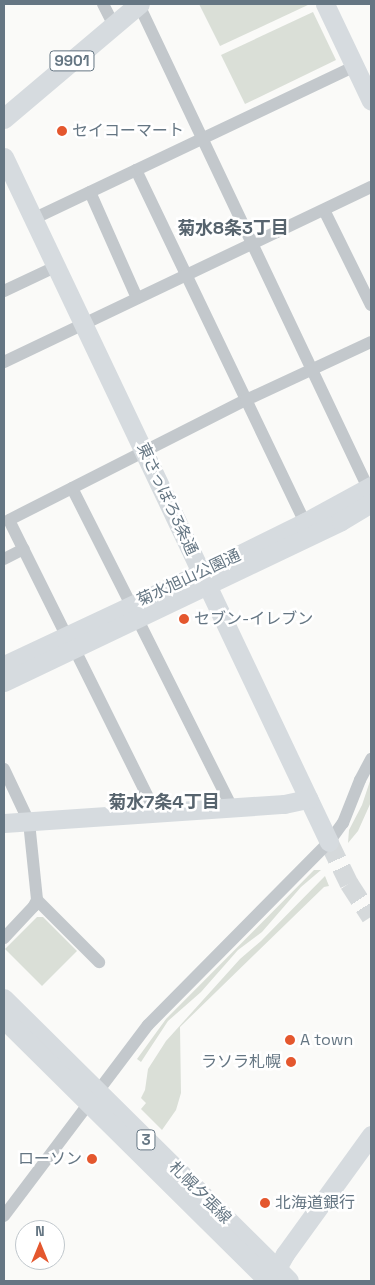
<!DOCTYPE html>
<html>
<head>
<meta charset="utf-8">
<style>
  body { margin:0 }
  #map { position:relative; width:375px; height:1285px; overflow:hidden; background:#fafaf8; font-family:"Space Grotesk","Noto Sans JP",sans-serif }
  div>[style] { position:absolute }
  .green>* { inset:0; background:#dadfd7 }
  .secondary-tunnel>* { height:19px; margin-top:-9.5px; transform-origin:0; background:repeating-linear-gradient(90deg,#d5d9db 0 19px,transparent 0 28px) }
  .street>* { height:12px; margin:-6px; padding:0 6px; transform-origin:6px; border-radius:6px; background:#c3c8cc }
  .secondary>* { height:19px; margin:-9.5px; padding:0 9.5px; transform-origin:9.5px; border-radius:9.5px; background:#d6dbdf }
  .primary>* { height:20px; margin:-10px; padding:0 10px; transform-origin:10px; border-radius:10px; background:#d6dbdf }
  .dots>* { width:14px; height:14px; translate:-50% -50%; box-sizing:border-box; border:2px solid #fff; border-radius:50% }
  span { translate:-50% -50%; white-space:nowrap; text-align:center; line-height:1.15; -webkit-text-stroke:5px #fff; paint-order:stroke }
  .shield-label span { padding:1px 4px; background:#fff; border:1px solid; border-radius:4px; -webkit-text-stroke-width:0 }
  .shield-label { font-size:15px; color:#657683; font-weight:700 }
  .poi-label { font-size:16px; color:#657683 }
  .left { translate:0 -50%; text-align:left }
  .right { translate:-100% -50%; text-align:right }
  .street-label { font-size:16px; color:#657683 }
  .neighbourhood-label { font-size:18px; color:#57646e; font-weight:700 }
  .frame { position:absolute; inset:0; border:5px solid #657683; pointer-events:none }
  .north { position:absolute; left:15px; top:1220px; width:50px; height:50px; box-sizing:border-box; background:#fff; border:1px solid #c1c8cd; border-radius:50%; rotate:0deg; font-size:14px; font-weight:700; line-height:20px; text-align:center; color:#657683 }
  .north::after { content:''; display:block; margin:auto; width:18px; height:22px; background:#e4572e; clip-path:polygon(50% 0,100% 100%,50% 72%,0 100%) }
</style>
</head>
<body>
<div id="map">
  <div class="green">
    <i style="clip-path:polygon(199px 4px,310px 4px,220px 46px)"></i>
    <i style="clip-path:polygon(313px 12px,336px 60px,245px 104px,221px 55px)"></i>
    <i style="clip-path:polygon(371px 778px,371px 802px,358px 831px,348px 843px,349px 830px,362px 805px)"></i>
    <i style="clip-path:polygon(314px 870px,321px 870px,301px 887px,262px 932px,238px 950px,201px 992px,168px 1021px,141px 1062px,137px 1059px,166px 1019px)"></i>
    <i style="clip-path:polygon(325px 876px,329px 886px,324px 887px,180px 1027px,181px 1093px,176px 1110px,162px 1130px,141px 1109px,146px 1103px,141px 1098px,145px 1090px,148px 1069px,166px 1041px,240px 959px,261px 941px)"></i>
    <i style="clip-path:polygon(37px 917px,43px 917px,77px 951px,42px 986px,5px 949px)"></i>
  </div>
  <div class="secondary-tunnel">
    <i style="left:329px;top:842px;width:46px;rotate:64deg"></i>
    <i style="left:349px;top:883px;width:40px;rotate:57.1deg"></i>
  </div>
  <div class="street">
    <i style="left:103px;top:4px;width:25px;rotate:63deg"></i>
    <i style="left:139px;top:5px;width:535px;rotate:64.63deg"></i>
    <i style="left:136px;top:170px;width:390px;rotate:64.4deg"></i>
    <i style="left:90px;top:192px;width:116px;rotate:66.1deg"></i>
    <i style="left:324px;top:210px;width:106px;rotate:63.7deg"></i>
    <i style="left:33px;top:219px;width:357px;rotate:-25.4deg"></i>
    <i style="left:4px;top:291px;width:56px;rotate:-25.2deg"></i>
    <i style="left:4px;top:362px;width:407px;rotate:-25.5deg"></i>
    <i style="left:72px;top:488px;width:131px;rotate:63.2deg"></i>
    <i style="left:4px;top:559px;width:22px;rotate:-27deg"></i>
    <i style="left:137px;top:618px;width:212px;rotate:63.4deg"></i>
    <i style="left:66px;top:635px;width:128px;rotate:-116.4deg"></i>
    <i style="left:9px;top:520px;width:266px;rotate:-26.9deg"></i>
    <i style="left:246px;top:400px;width:138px;rotate:-24.9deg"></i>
    <i style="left:74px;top:648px;width:184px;rotate:63.6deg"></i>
    <i style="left:4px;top:769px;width:59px;rotate:64.7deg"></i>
    <i style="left:29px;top:822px;width:78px;rotate:84.1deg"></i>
    <i style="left:37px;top:900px;width:7px;rotate:117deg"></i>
    <i style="left:34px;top:906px;width:44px;rotate:133.2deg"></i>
    <i style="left:37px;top:900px;width:88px;rotate:45deg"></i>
    <i style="left:4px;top:1216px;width:239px;rotate:-53deg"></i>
    <i style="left:148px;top:1025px;width:257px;rotate:-45.3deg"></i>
    <i style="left:329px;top:842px;width:24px;rotate:-54deg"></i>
    <i style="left:343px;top:823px;width:46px;rotate:-68.4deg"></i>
    <i style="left:360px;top:780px;width:24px;rotate:-62deg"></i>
  </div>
  <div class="secondary">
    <i style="left:325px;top:4px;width:107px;rotate:64.6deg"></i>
    <i style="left:4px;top:157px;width:758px;rotate:64.62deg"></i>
    <i style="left:4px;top:665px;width:245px;rotate:-25.1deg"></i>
    <i style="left:226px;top:561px;width:88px;rotate:-26.3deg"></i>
    <i style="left:305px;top:522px;width:75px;rotate:-28.6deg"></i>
    <i style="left:4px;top:682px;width:373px;rotate:-25.5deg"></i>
    <i style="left:341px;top:521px;width:35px;rotate:-31deg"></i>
    <i style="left:4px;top:823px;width:281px;rotate:-3.9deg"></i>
    <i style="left:284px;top:804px;width:25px;rotate:-12deg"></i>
    <i style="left:270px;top:1281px;width:31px;rotate:-61deg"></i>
    <i style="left:285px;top:1254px;width:147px;rotate:-54.1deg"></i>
  </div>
  <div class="primary">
    <i style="left:4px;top:119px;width:178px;rotate:-40.2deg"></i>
    <i style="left:4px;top:999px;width:401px;rotate:44.7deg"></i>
    <i style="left:4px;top:1019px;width:373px;rotate:44.7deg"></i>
  </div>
  <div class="dots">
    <i style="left:62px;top:131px;background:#e4572e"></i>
    <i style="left:184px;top:619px;background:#e4572e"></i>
    <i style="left:290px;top:1040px;background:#e4572e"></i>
    <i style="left:291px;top:1062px;background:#e4572e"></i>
    <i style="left:92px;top:1159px;background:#e4572e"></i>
    <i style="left:265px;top:1203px;background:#e4572e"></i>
  </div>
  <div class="shield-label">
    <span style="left:72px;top:61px">9901</span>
    <span style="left:146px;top:1140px">3</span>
  </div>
  <div class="poi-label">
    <span class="left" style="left:72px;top:131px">セイコーマート</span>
    <span class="left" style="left:194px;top:619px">セブン-イレブン</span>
    <span class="left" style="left:300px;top:1040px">A town</span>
    <span class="right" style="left:281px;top:1062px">ラソラ札幌</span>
    <span class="right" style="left:82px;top:1159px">ローソン</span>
    <span class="left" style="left:275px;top:1203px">北海道銀行</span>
  </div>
  <div class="street-label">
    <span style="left:167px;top:499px;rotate:65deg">東さっぽろ3条通</span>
    <span style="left:189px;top:578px;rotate:-25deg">菊水旭山公園通</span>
    <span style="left:200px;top:1193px;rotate:45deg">札幌夕張線</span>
  </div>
  <div class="neighbourhood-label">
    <span style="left:233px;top:228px">菊水8条3丁目</span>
    <span style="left:164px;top:802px">菊水7条4丁目</span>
  </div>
  <div class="frame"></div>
  <div class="north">N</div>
</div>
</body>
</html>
